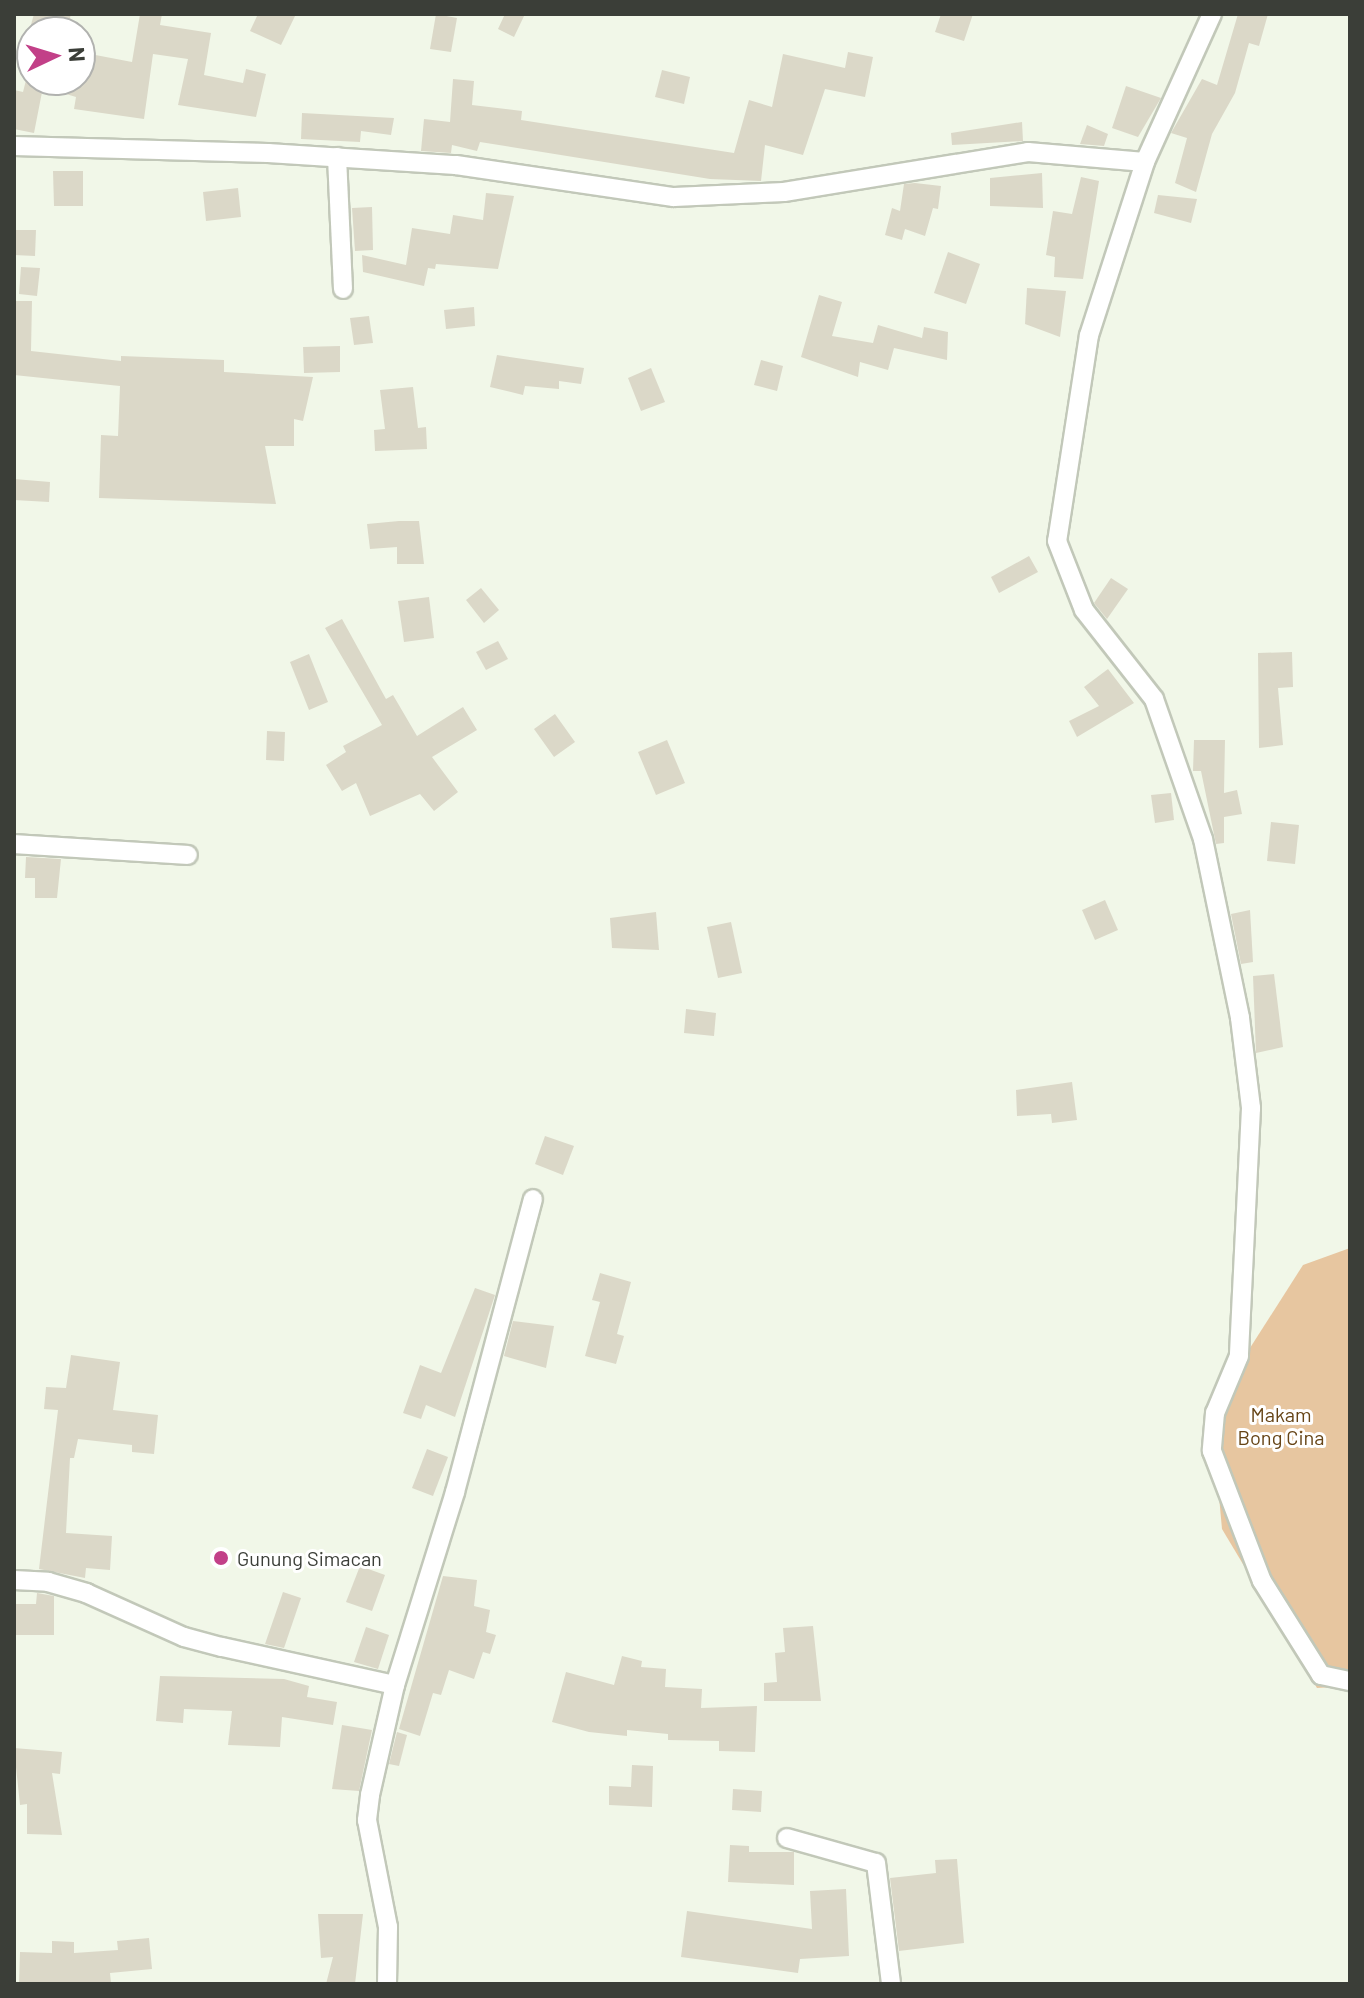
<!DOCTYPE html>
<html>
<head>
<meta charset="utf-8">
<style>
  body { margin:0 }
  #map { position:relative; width:1364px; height:1998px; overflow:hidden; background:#f1f7e8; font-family:Barlow,sans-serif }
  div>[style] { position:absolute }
  .green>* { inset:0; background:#e7c6a0 }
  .building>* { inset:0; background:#dbd8c8 }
  .roads { filter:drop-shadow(2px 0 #c2c8b9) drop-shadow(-2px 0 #c2c8b9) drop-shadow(0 2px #c2c8b9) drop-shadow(0 -2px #c2c8b9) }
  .minor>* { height:18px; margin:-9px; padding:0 9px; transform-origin:9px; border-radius:9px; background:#fff }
  .dots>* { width:22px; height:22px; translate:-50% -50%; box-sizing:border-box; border:4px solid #fff; border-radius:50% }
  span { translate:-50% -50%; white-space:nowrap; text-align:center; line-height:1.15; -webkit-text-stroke:6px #fff; paint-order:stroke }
  .park-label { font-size:20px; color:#664416 }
  .poi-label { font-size:20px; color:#3b3e38 }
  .left { translate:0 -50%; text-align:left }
  .frame { position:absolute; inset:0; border:16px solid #3b3e38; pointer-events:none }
  .north { position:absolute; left:16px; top:16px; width:80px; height:80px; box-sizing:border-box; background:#fff; border:2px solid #b1b2af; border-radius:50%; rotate:86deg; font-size:22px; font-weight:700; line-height:32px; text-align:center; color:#3b3e38 }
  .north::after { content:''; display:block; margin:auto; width:28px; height:36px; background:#c24088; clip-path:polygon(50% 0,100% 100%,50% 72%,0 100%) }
</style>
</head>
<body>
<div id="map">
  <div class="green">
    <i style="clip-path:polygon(1350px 1248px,1350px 1686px,1317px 1688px,1222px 1529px,1211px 1409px,1303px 1265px)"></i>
  </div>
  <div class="building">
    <i style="clip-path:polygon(34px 14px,71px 14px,66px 32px,29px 32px)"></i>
    <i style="clip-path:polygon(140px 14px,162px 14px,160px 25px,211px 33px,204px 75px,243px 83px,246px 69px,266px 74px,256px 117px,178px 105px,188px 59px,153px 54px,144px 119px,74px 109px,76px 97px,43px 87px,34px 133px,14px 129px,14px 90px,23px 92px,26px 80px,80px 80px,85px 53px,132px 62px)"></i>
    <i style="clip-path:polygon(258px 14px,296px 14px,281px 45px,250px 31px)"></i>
    <i style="clip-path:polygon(436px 14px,457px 18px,451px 52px,430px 49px)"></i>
    <i style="clip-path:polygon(505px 14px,525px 14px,514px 37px,498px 29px)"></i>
    <i style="clip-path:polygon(941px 14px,973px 14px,964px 41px,935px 32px)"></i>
    <i style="clip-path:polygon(1238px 14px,1268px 14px,1259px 46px,1249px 43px,1235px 93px,1212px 134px,1196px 192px,1175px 183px,1187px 138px,1171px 133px,1202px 79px,1217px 85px)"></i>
    <i style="clip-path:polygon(848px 52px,873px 57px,865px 97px,825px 89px,803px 155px,765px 145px,761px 181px,710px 179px,480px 142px,477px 151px,452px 145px,451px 153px,421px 151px,424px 119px,450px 122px,453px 79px,474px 81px,472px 105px,522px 111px,521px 120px,734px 153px,749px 100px,772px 107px,783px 54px,845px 68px)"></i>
    <i style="clip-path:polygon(662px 70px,690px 77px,684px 104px,655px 97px)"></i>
    <i style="clip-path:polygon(1126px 86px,1161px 98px,1138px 137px,1112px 128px)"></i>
    <i style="clip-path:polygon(302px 113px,394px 118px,391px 135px,361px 131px,360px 142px,301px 139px)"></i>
    <i style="clip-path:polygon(1022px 122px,1023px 141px,952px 145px,951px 133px)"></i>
    <i style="clip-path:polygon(1087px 125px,1108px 134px,1104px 146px,1080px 144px)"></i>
    <i style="clip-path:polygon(53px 171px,83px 171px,83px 206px,54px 206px)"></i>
    <i style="clip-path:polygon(1042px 173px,1043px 208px,990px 206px,990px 178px)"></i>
    <i style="clip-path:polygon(1081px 177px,1099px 181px,1083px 279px,1054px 277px,1055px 257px,1046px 255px,1053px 211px,1072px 214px)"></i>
    <i style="clip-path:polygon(915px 183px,941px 186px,938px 209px,933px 208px,925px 236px,905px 229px,902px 240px,885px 235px,892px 208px,900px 211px,904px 184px)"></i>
    <i style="clip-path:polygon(238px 188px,241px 217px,206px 221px,203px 192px)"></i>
    <i style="clip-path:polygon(486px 193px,514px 196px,498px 269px,436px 264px,435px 269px,428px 268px,424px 286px,363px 272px,362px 255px,406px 265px,412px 228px,450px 234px,453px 215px,483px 220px)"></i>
    <i style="clip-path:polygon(1158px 195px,1197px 199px,1191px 223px,1154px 213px)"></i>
    <i style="clip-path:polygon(372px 207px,373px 250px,355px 251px,352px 208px)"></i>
    <i style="clip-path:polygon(14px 230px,36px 230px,35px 256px,14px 255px)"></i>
    <i style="clip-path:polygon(948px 252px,980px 264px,966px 304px,934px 293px)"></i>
    <i style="clip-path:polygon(21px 267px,40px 268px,37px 296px,19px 294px)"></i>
    <i style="clip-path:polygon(1027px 288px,1066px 291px,1060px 337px,1025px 324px)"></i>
    <i style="clip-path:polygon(819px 295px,842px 302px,832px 336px,873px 343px,878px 325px,922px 338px,924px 327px,948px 332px,947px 360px,894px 348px,888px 370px,860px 362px,858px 377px,801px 357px)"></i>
    <i style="clip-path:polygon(14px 301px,32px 301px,31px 351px,121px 361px,121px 356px,224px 360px,224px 372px,313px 377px,303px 421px,294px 419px,294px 446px,265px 446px,276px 504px,99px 498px,101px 435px,118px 436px,120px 386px,14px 375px)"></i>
    <i style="clip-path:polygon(474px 307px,475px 326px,446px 329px,444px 310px)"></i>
    <i style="clip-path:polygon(369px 316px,373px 343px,354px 345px,350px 318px)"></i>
    <i style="clip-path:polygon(340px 346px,340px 372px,304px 373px,303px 347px)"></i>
    <i style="clip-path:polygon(497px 355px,584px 368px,581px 384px,559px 381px,559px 389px,525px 386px,523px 395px,490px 387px)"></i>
    <i style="clip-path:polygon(761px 360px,783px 366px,777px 391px,754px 385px)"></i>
    <i style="clip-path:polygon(651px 368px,665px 402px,641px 411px,628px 378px)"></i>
    <i style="clip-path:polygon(413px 387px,418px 428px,426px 427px,427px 449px,375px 451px,374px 430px,385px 429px,380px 390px)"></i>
    <i style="clip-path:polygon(14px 479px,50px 482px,49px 502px,14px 500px)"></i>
    <i style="clip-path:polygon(399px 521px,419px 521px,424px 564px,397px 564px,397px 547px,370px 549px,367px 524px)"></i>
    <i style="clip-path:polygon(1029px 556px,1038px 572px,999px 593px,991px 577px)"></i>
    <i style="clip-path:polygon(1111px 578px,1128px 589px,1107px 619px,1094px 603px)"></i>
    <i style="clip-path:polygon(481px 588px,499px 610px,484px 623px,466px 600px)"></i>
    <i style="clip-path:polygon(429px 597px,434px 638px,404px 642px,398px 601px)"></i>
    <i style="clip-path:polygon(342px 619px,386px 699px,393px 695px,417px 736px,463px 707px,477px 730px,432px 757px,458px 792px,434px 811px,420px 794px,370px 816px,356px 783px,342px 791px,326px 765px,346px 752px,343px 746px,382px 725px,325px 628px)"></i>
    <i style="clip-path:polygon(498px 641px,508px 659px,486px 670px,476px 652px)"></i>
    <i style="clip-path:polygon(1292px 652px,1293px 687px,1278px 688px,1283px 745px,1259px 748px,1258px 653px)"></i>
    <i style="clip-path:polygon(309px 654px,328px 702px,309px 710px,290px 662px)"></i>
    <i style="clip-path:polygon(1108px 669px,1134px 703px,1077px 737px,1069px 721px,1099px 706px,1084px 687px)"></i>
    <i style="clip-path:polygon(555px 714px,575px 742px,554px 757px,534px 729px)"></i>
    <i style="clip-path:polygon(267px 731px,285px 732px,284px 761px,266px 760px)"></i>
    <i style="clip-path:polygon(667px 740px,685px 783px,656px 795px,638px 752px)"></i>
    <i style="clip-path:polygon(1194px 740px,1225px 740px,1224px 793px,1237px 790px,1242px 814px,1224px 817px,1224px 843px,1216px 844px,1201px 771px,1193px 771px)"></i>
    <i style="clip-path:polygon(1171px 793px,1174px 820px,1155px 823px,1151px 795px)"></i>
    <i style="clip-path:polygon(1271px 822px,1299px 825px,1295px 864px,1267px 861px)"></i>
    <i style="clip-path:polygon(26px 857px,61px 859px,57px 898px,35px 898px,35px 878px,25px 878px)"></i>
    <i style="clip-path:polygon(1105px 900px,1118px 930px,1095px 940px,1082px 910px)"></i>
    <i style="clip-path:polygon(1250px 910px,1253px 962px,1241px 964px,1231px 914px)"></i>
    <i style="clip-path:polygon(656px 912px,659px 950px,612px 948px,610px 918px)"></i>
    <i style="clip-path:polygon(731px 922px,742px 973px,718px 978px,707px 927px)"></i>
    <i style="clip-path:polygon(1274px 974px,1283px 1047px,1256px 1053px,1253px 976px)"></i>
    <i style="clip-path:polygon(686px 1009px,716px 1013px,714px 1036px,684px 1033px)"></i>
    <i style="clip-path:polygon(1072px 1082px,1077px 1120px,1052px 1123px,1051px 1114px,1017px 1116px,1016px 1090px)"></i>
    <i style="clip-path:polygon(545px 1136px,574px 1146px,563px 1175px,535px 1164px)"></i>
    <i style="clip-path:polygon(600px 1273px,631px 1282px,617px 1334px,624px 1336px,616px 1364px,585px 1356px,600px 1302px,592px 1300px)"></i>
    <i style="clip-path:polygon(475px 1288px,495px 1295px,455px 1417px,426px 1405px,421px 1419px,403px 1413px,420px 1365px,441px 1373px)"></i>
    <i style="clip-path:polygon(513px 1321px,554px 1326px,546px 1368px,504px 1356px)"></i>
    <i style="clip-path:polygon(71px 1355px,120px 1362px,113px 1410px,158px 1415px,154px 1454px,132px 1452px,132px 1445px,78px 1439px,74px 1458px,70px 1458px,66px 1533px,112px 1536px,110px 1570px,86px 1568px,85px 1578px,39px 1569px,58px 1410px,44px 1409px,46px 1387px,66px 1388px)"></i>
    <i style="clip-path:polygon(427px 1449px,448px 1457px,433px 1496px,412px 1488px)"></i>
    <i style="clip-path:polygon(360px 1566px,385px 1575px,372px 1611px,346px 1602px)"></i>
    <i style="clip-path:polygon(443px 1576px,477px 1580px,474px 1606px,490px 1610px,486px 1632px,496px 1635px,490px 1654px,483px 1652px,474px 1679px,449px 1670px,441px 1695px,433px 1693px,420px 1736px,399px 1729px)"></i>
    <i style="clip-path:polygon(283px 1592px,301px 1598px,284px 1648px,265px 1644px)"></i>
    <i style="clip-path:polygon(37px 1593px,54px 1596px,54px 1635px,14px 1635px,14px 1604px,36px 1604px)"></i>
    <i style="clip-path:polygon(813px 1626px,821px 1701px,764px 1701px,764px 1683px,777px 1682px,775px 1653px,785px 1652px,783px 1628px)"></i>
    <i style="clip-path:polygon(366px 1627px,389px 1635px,378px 1669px,354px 1662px)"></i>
    <i style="clip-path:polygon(622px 1656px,642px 1661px,641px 1667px,666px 1669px,665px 1687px,702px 1689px,701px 1708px,757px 1706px,755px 1752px,719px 1751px,719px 1741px,668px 1740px,668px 1734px,627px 1730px,627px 1736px,589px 1732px,552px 1722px,566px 1672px,614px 1685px)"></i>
    <i style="clip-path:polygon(160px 1676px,284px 1679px,309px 1686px,307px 1697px,337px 1702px,333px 1725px,282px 1717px,280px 1747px,228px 1745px,232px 1711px,184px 1709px,183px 1723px,156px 1721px)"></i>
    <i style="clip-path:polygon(342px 1725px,372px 1730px,359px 1791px,332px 1789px)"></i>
    <i style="clip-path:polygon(397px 1732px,407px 1735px,399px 1766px,389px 1764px)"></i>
    <i style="clip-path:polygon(14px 1748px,62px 1752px,60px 1774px,52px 1773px,62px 1835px,27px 1834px,27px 1804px,20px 1805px)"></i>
    <i style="clip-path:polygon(632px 1765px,653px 1766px,652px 1807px,609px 1805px,609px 1786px,631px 1787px)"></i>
    <i style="clip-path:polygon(733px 1789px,762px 1791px,761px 1812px,732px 1810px)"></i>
    <i style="clip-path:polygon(730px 1845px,749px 1846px,749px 1852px,794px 1852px,794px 1885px,728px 1882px)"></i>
    <i style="clip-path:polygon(957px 1859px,964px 1943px,899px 1951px,890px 1878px,936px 1873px,935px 1860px)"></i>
    <i style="clip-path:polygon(846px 1889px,849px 1956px,800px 1959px,798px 1973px,681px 1957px,687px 1911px,812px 1929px,810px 1891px)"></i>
    <i style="clip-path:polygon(318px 1914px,363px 1914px,355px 1984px,326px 1984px,333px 1957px,321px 1958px)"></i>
    <i style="clip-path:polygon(149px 1938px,152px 1969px,110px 1973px,111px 1983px,19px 1984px,20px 1952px,52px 1953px,52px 1941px,74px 1942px,74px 1953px,118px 1950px,117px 1941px)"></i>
  </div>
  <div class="roads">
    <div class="minor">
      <i style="left:1212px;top:14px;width:162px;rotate:114.4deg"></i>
      <i style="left:1145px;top:162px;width:182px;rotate:107.9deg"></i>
      <i style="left:1089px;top:335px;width:208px;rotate:98.8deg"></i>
      <i style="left:1057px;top:541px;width:74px;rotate:68.6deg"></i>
      <i style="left:1084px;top:610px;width:113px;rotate:51.8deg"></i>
      <i style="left:1154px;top:699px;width:148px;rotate:70.7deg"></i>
      <i style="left:1203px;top:839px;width:183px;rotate:78.3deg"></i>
      <i style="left:1240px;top:1018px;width:91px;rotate:83deg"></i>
      <i style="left:1251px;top:1108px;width:248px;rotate:92.8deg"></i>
      <i style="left:1239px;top:1356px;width:62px;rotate:112.8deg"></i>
      <i style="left:1215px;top:1413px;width:38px;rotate:95deg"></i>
      <i style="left:1212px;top:1451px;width:139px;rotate:69deg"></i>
      <i style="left:1262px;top:1581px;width:111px;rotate:57.9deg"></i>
      <i style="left:1321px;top:1675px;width:30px;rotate:12deg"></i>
      <i style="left:14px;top:146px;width:254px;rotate:1.6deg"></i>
      <i style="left:268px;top:153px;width:188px;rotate:3.7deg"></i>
      <i style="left:456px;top:165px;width:220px;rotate:8.4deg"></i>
      <i style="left:674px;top:197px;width:110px;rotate:-2.6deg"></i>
      <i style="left:784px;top:192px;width:247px;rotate:-9.3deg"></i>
      <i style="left:1028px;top:152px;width:117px;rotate:4.9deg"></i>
      <i style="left:337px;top:157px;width:132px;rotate:87.4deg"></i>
      <i style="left:14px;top:844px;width:174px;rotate:3.6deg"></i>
      <i style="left:14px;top:1580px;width:34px;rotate:3deg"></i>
      <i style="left:48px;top:1582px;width:40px;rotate:16deg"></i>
      <i style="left:86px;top:1593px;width:107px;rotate:24.2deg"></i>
      <i style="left:184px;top:1637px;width:39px;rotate:15deg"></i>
      <i style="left:222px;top:1647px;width:177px;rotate:12.4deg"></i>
      <i style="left:787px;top:1838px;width:92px;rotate:15.7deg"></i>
      <i style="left:876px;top:1863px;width:122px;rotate:82.9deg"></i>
      <i style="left:387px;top:1984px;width:57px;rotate:-89deg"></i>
      <i style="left:388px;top:1927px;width:109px;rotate:-101.1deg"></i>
      <i style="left:367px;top:1820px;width:25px;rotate:-83deg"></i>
      <i style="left:370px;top:1795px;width:113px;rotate:-77.2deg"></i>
      <i style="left:395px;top:1685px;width:202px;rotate:-72.7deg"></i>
      <i style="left:455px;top:1492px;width:303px;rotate:-75.1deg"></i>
    </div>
  </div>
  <div class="dots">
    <i style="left:221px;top:1558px;background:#c24088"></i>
  </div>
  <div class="park-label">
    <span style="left:1281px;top:1426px">Makam<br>Bong Cina</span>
  </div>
  <div class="poi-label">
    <span class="left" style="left:237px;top:1558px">Gunung Simacan</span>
  </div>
  <div class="frame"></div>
  <div class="north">N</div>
</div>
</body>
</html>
